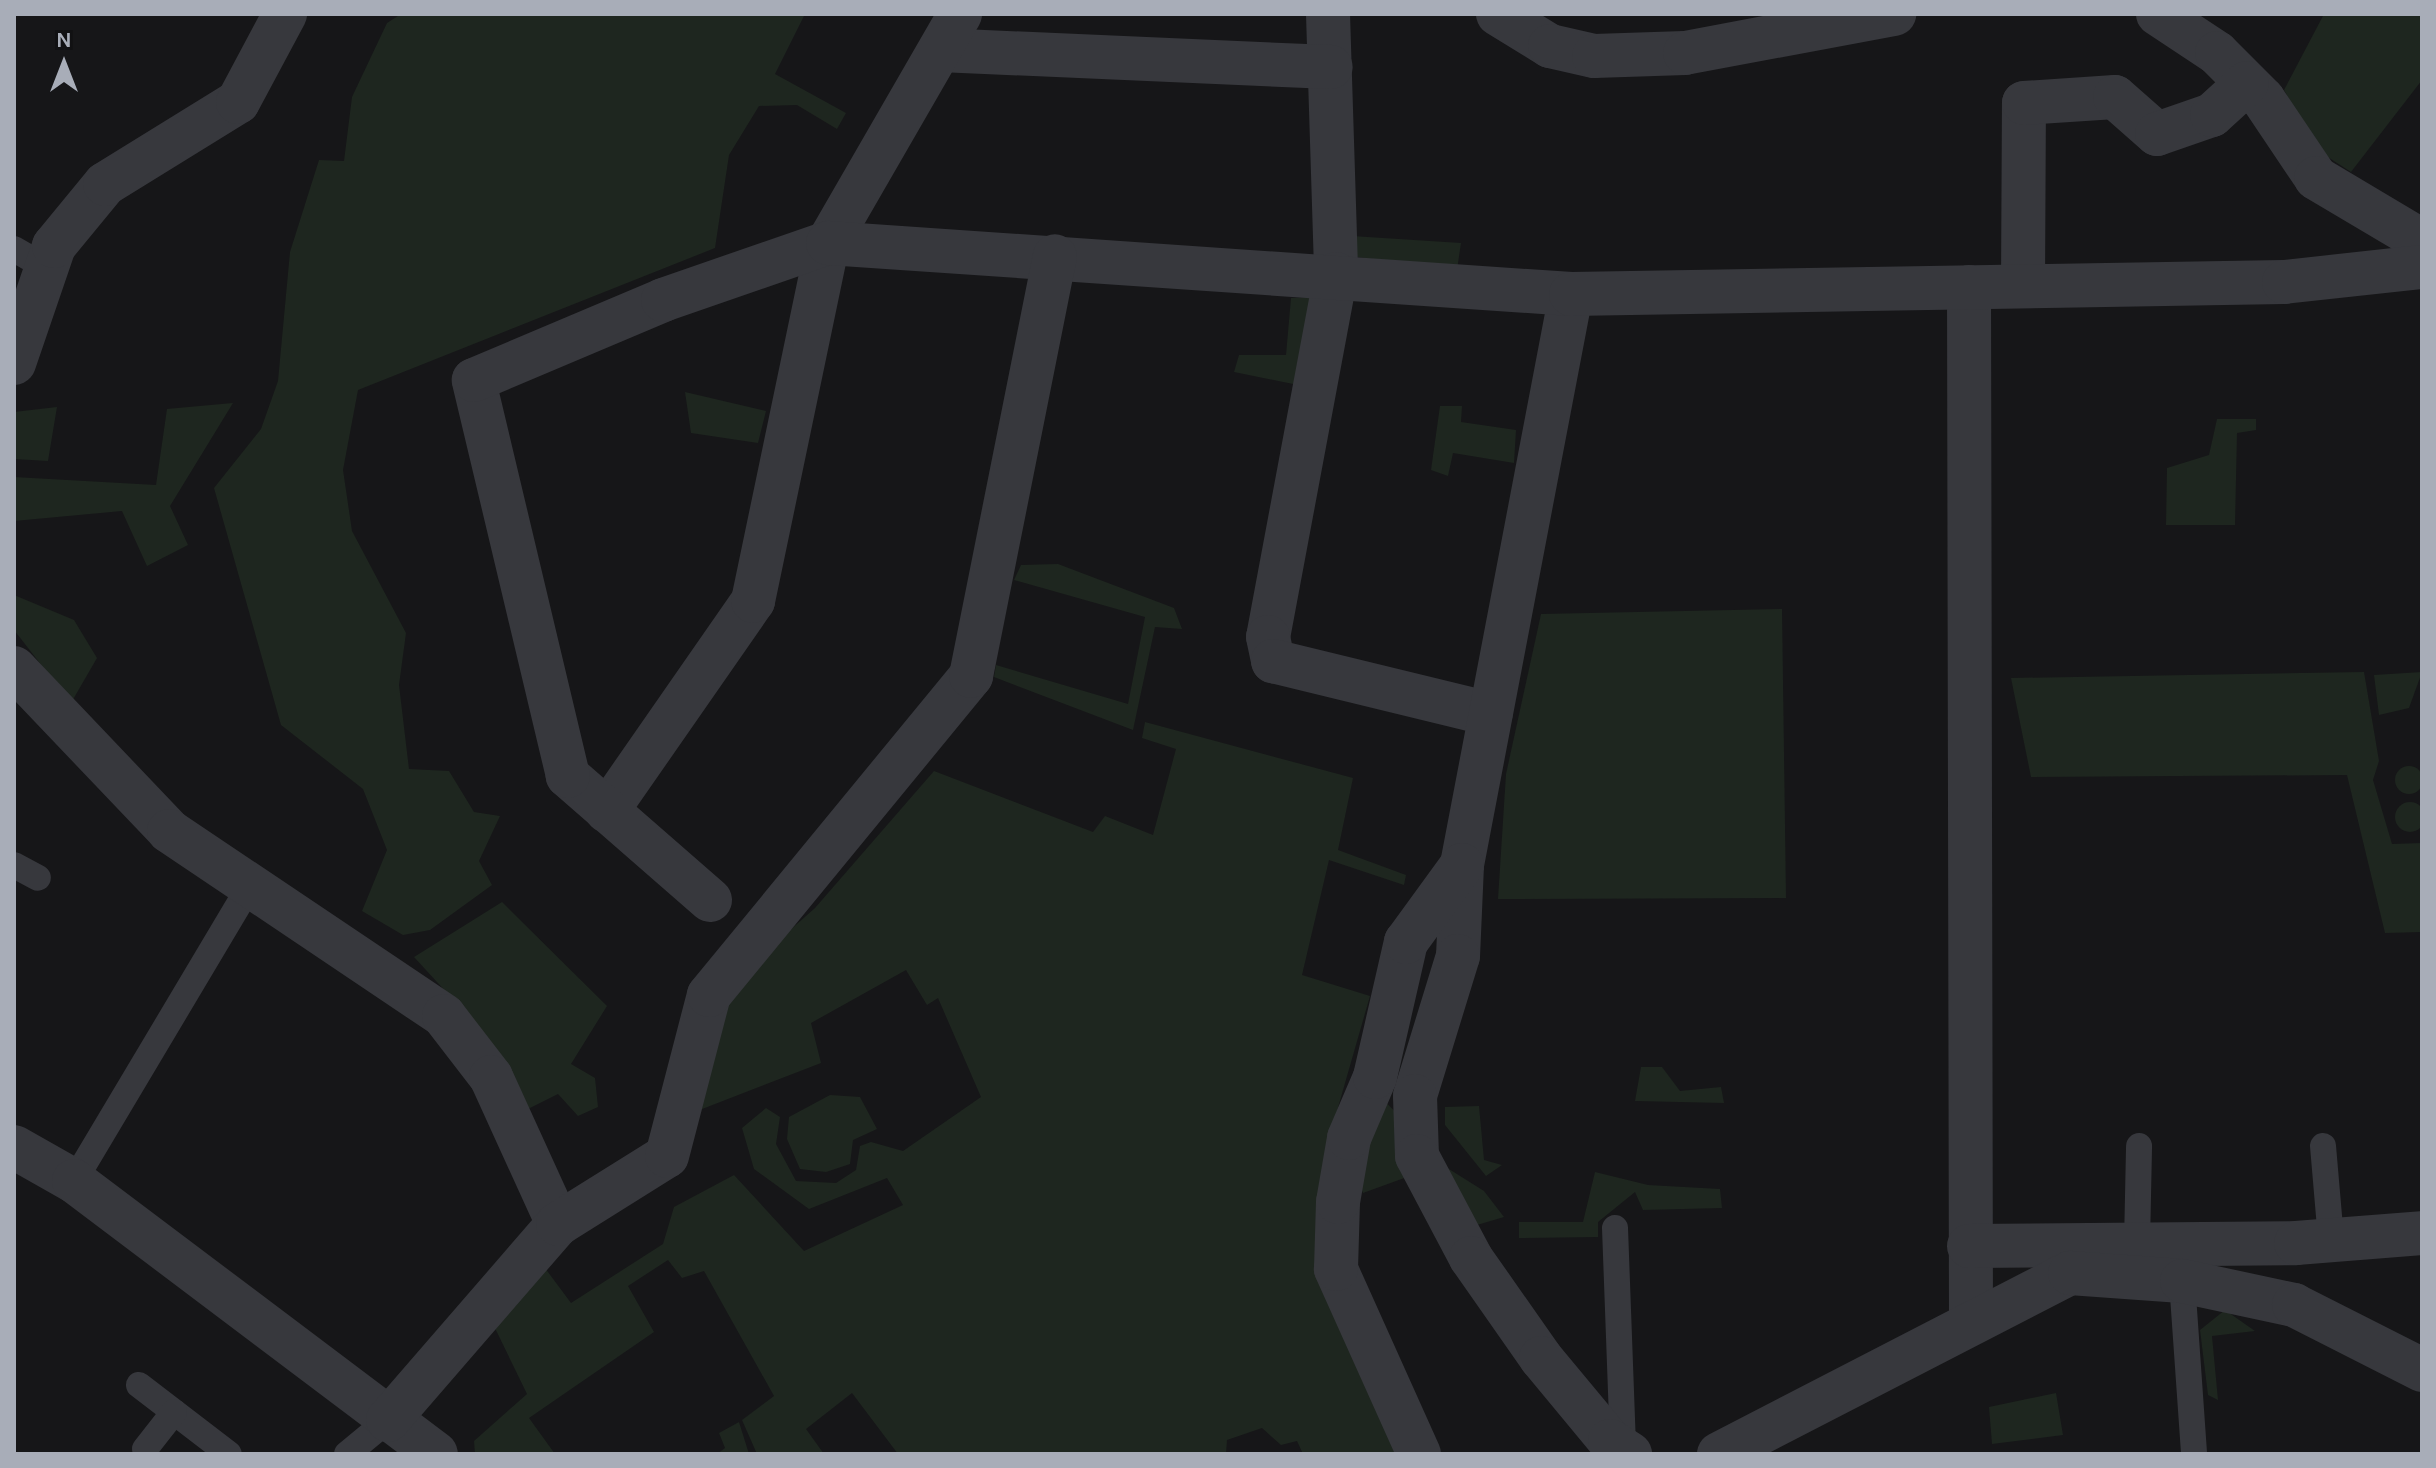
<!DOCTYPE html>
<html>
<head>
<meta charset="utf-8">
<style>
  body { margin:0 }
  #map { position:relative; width:2436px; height:1468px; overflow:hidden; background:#161618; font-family:Karla,sans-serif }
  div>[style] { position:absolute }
  .green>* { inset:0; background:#1e261f }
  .round { border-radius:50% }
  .lane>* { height:26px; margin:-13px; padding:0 13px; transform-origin:13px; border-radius:13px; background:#37383d }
  .street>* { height:44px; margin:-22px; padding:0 22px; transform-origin:22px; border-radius:22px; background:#37383d }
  span { translate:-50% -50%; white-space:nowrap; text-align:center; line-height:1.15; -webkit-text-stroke:6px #111113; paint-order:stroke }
  .frame { position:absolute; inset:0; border:16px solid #a8adb8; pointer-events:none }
  .north { position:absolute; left:24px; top:24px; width:80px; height:80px; -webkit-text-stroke:6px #111113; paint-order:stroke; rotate:0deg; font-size:22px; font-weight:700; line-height:32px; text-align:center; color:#a8adb8 }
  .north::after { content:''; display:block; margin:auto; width:28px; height:36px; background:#a8adb8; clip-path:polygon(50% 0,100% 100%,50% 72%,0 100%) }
</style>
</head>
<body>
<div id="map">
  <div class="green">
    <i style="clip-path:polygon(401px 14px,805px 14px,775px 74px,846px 113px,837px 129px,797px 105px,759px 106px,729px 155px,715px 248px,358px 390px,343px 470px,352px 531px,406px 633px,399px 685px,409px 769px,449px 771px,474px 812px,500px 816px,479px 861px,492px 885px,430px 930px,403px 935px,362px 911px,387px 850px,363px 789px,281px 725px,214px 488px,261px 429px,278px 381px,290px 252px,319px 160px,344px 161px,352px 97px,387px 23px)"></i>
    <i style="clip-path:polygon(2324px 14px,2422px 14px,2422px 80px,2351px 172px,2317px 150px,2284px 90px)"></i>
    <i style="clip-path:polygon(1352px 236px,1461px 243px,1457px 270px,1350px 256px)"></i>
    <i style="clip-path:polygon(1314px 297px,1298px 385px,1234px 372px,1239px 355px,1286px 355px,1291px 298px)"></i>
    <i style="clip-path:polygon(685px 392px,766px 411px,758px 443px,691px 433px)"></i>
    <i style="clip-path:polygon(233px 403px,170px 506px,188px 545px,147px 566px,122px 511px,14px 521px,14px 477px,156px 485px,167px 409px)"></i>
    <i style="clip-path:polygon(1440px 406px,1462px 406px,1461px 422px,1516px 430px,1514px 463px,1453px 453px,1448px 476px,1431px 470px)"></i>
    <i style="clip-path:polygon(57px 407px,48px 461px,14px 459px,14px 412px)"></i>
    <i style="clip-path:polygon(2217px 419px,2256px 419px,2256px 430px,2237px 433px,2235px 525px,2166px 525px,2167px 468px,2209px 455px)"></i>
    <i style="clip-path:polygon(1058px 564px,1174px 608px,1182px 629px,1155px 627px,1133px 730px,994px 677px,996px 665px,1128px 704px,1145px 617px,1014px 580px,1021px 565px)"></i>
    <i style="clip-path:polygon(14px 595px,74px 620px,97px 658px,71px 703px,14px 630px)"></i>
    <i style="clip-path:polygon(1782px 609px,1786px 898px,1498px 899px,1506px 774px,1541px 614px)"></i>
    <i style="clip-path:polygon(2364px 672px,2379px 761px,2373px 780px,2392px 844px,2422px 843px,2422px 932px,2385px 933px,2347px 775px,2031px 777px,2011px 678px)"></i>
    <i style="clip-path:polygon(2422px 672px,2409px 708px,2379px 715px,2374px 675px)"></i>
    <i style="clip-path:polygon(1145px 722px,1353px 778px,1338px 850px,1406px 875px,1404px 885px,1329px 860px,1302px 975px,1370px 996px,1335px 1118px,1328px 1181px,1400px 1454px,1303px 1454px,1297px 1441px,1281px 1445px,1262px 1428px,1227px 1440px,1226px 1454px,898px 1454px,852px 1393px,806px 1429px,824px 1454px,757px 1454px,742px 1420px,774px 1396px,704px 1271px,682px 1278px,668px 1260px,628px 1286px,654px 1332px,529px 1418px,555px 1454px,475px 1454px,474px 1441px,527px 1394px,493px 1324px,545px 1268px,571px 1303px,663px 1244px,674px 1207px,734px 1175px,804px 1251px,903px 1205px,887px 1178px,809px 1209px,754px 1169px,742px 1128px,766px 1108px,780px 1117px,776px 1144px,796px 1181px,836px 1183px,856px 1170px,860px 1146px,871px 1142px,903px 1151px,981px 1097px,938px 998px,927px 1005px,906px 970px,811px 1023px,821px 1063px,697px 1111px,725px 988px,815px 908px,934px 771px,1093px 832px,1105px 816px,1153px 835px,1176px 749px,1142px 738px)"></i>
    <i class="round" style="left:2395px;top:766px;width:28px;height:28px"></i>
    <i class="round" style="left:2395px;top:802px;width:30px;height:30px"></i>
    <i style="clip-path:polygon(502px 902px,607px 1006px,571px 1064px,595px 1078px,598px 1107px,578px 1116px,558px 1094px,522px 1112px,459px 1006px,414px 957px)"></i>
    <i style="clip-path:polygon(1641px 1067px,1662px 1067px,1680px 1091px,1721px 1087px,1724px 1103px,1635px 1101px)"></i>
    <i style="clip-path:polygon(830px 1095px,860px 1097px,877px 1129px,853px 1140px,850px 1164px,826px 1172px,800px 1169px,787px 1139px,789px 1117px)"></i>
    <i style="clip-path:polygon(1378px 1095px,1402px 1118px,1407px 1177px,1363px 1193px,1356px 1175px)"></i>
    <i style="clip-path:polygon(1479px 1106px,1484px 1160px,1502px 1165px,1486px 1176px,1445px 1125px,1445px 1107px)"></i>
    <i style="clip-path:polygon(1441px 1164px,1484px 1191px,1504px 1217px,1477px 1225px)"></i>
    <i style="clip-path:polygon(1595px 1172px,1648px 1185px,1720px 1189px,1722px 1208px,1643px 1210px,1635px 1192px,1598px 1222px,1598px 1237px,1519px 1238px,1519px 1222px,1583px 1222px)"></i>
    <i style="clip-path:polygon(2225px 1310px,2255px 1331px,2212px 1336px,2218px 1400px,2208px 1395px,2200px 1330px)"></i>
    <i style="clip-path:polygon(2056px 1393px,2063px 1435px,1992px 1444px,1989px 1407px)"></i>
    <i style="clip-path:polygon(739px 1422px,749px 1454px,717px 1454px,725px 1448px,719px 1433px)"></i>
  </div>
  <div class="lane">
    <i style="left:14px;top:249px;width:38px;rotate:30deg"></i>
    <i style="left:14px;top:865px;width:27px;rotate:28deg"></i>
    <i style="left:2323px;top:1146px;width:94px;rotate:85.1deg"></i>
    <i style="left:74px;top:1181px;width:344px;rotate:-59.2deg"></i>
    <i style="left:1615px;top:1228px;width:223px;rotate:87.9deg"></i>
    <i style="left:2137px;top:1244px;width:98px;rotate:-88.8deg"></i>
    <i style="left:2182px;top:1281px;width:173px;rotate:86deg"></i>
    <i style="left:139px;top:1385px;width:113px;rotate:37.5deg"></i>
    <i style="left:145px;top:1449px;width:47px;rotate:-51.9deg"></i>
    <i style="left:347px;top:1454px;width:53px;rotate:-39.7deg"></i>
  </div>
  <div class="street">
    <i style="left:1328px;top:14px;width:260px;rotate:88.2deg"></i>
    <i style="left:1336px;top:274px;width:369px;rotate:100.6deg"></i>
    <i style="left:1268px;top:637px;width:25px;rotate:78deg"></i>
    <i style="left:1273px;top:661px;width:224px;rotate:13.7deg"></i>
    <i style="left:1498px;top:14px;width:61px;rotate:31.6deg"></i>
    <i style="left:1550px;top:46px;width:45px;rotate:12.8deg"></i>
    <i style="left:1594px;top:56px;width:91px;rotate:-1.9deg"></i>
    <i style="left:1685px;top:53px;width:213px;rotate:-10.6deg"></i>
    <i style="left:2158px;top:14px;width:71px;rotate:33.5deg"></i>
    <i style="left:2217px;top:53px;width:65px;rotate:45deg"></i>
    <i style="left:2263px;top:99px;width:95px;rotate:56.1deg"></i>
    <i style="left:2316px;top:178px;width:123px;rotate:30.7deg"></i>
    <i style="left:940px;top:50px;width:391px;rotate:2.5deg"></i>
    <i style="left:2023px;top:286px;width:183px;rotate:-89.7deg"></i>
    <i style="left:2024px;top:103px;width:91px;rotate:-3.8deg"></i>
    <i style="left:2115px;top:97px;width:56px;rotate:41.4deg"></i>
    <i style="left:2157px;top:134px;width:58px;rotate:-19.1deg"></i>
    <i style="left:2212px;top:115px;width:47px;rotate:-42.4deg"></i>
    <i style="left:1969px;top:287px;width:1033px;rotate:89.89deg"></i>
    <i style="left:1571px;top:294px;width:581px;rotate:100.81deg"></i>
    <i style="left:1462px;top:865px;width:91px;rotate:92.5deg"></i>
    <i style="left:1458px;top:956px;width:146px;rotate:107.1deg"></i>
    <i style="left:1415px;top:1096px;width:60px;rotate:88.1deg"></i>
    <i style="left:1417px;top:1156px;width:115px;rotate:62.1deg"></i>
    <i style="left:1471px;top:1258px;width:122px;rotate:55deg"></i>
    <i style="left:1541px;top:1358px;width:108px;rotate:50.3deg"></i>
    <i style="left:1610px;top:1441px;width:24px;rotate:33deg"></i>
    <i style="left:14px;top:363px;width:124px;rotate:-71.1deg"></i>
    <i style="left:54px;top:246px;width:80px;rotate:-50.6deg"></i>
    <i style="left:105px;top:184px;width:156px;rotate:-31.7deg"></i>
    <i style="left:238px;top:102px;width:100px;rotate:-61.9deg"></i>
    <i style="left:14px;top:668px;width:225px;rotate:46.4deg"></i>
    <i style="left:169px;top:831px;width:331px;rotate:33.9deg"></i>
    <i style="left:444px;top:1016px;width:77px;rotate:52.4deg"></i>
    <i style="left:491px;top:1077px;width:162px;rotate:65.5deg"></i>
    <i style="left:607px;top:811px;width:256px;rotate:-55.2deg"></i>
    <i style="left:753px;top:601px;width:366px;rotate:-78.2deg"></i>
    <i style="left:828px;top:243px;width:264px;rotate:-60deg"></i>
    <i style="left:710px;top:900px;width:189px;rotate:-138.9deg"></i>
    <i style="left:568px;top:776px;width:407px;rotate:-103.4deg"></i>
    <i style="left:474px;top:380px;width:205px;rotate:-22.9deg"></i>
    <i style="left:663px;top:300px;width:175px;rotate:-19.1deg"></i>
    <i style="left:828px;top:243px;width:745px;rotate:3.93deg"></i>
    <i style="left:1571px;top:294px;width:713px;rotate:-0.96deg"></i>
    <i style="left:2284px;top:282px;width:139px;rotate:-6.2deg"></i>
    <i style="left:14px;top:1147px;width:69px;rotate:29.5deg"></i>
    <i style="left:74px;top:1181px;width:453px;rotate:37deg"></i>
    <i style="left:1969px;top:1246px;width:327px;rotate:-0.5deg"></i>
    <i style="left:2296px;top:1243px;width:126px;rotate:-4.5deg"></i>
    <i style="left:388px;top:1420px;width:259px;rotate:-49.1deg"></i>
    <i style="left:558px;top:1224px;width:128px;rotate:-32deg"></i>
    <i style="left:667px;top:1156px;width:166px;rotate:-75.4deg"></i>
    <i style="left:709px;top:995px;width:413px;rotate:-50.6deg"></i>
    <i style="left:971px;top:676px;width:428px;rotate:-78.7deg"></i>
    <i style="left:1419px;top:1454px;width:203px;rotate:-114.2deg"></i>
    <i style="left:1336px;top:1269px;width:67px;rotate:-88.3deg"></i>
    <i style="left:1338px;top:1202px;width:65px;rotate:-80.2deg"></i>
    <i style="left:1349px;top:1138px;width:66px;rotate:-66.9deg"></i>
    <i style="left:1375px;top:1077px;width:139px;rotate:-77.1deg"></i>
    <i style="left:1406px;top:942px;width:95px;rotate:-54deg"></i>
    <i style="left:1719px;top:1454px;width:395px;rotate:-27.3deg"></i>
    <i style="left:2070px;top:1273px;width:112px;rotate:4.1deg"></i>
    <i style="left:2182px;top:1281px;width:115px;rotate:12.1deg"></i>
    <i style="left:2294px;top:1305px;width:144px;rotate:26.9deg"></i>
  </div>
  <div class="frame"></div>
  <div class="north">N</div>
</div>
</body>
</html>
